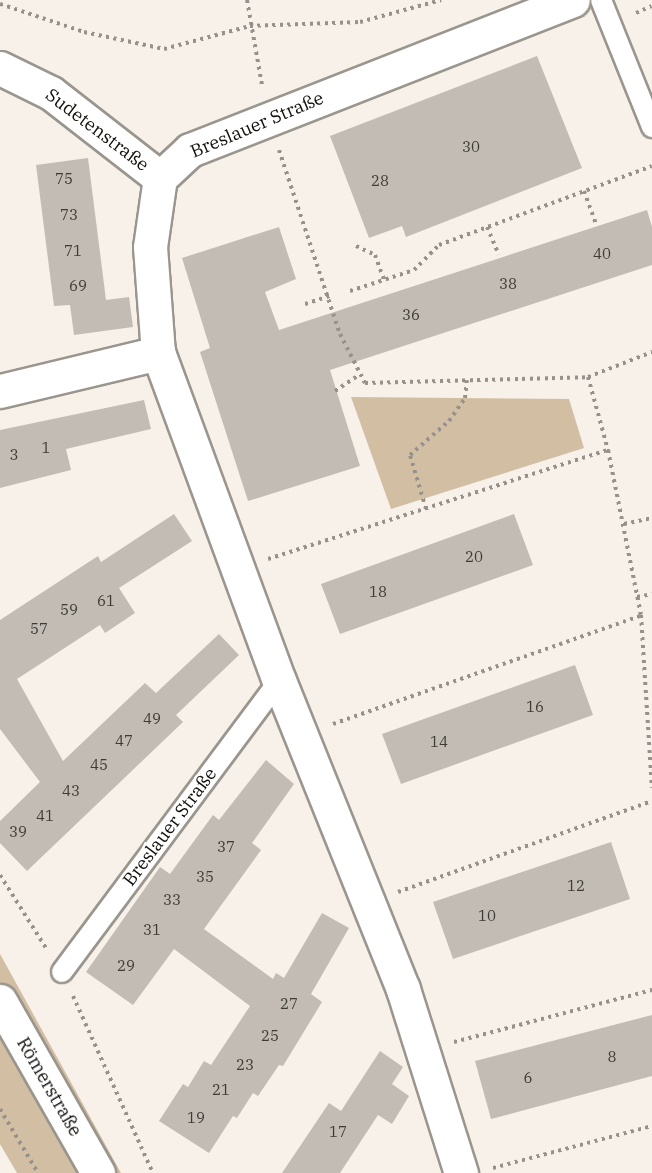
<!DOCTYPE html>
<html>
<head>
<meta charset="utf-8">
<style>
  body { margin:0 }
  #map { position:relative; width:652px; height:1173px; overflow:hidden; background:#f7f1e9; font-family:"IBM Plex Serif",serif }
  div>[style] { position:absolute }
  .green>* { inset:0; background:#d2bea2 }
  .building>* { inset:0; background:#c2bcb4 }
  .path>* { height:4px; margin-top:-2px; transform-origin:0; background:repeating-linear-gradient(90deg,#96918c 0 3px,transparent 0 7.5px) }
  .roads { filter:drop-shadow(2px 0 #9a958d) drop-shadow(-2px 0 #9a958d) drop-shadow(0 2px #9a958d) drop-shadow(0 -2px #9a958d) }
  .service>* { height:20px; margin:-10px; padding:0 10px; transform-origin:10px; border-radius:10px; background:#fff }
  .minor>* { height:33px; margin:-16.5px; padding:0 16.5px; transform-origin:16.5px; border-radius:16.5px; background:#fff }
  .secondary>* { height:33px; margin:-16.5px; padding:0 16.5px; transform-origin:16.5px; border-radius:16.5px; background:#fff }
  span { translate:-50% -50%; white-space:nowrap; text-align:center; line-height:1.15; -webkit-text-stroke:5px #fff; paint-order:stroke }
  .number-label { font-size:15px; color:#3e3b37 }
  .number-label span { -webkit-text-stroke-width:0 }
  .street-label { font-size:18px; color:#12100d }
</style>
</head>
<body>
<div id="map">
  <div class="green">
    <i style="clip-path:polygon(351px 397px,569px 399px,584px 448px,391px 509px)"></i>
    <i style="clip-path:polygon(0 954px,121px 1173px,17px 1173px,0 1144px)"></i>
  </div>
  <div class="building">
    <i style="clip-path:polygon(537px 56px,582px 168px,406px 237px,402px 226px,369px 238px,330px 136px)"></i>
    <i style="clip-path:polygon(88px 158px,106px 300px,129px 297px,133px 327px,74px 335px,70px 305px,54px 306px,36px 165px)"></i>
    <i style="clip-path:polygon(647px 210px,652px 227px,652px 265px,330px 370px,360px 466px,248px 501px,200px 352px,210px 348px,182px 258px,279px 227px,296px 279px,265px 292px,279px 330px)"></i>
    <i style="clip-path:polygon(144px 400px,151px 429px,66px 449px,71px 470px,0 488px,0 430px)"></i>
    <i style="clip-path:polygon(174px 514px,192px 541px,119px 588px,135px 613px,105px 633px,100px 625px,17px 679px,63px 761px,145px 683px,156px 693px,219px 634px,239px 655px,176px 715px,183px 722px,27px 871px,0 843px,0 821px,40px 782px,0 729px,0 620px,98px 556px,101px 562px)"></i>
    <i style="clip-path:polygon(514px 514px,533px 565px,340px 634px,321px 584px)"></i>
    <i style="clip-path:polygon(575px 665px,593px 715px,401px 784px,382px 734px)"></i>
    <i style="clip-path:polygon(266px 760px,294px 784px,252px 843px,261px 850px,204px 929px,273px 979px,276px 973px,284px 978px,322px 913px,349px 928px,311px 994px,322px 1002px,283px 1066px,279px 1065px,258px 1096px,253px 1093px,237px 1118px,233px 1116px,209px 1153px,159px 1121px,183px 1084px,188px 1087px,204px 1061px,211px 1065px,250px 1006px,174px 949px,133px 1005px,86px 972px,160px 867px,170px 874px,213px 815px,219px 820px)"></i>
    <i style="clip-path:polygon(611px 842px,630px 899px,453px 959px,433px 902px)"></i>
    <i style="clip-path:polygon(652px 1015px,652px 1076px,491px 1119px,475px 1061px)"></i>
    <i style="clip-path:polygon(380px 1051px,403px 1067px,392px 1084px,409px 1096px,392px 1124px,378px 1115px,340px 1173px,282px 1173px,329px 1103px,341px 1111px)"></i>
  </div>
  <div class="path">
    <i style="left:247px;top:0;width:86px;rotate:80deg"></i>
    <i style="left:0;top:4px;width:89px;rotate:18.4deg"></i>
    <i style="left:84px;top:32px;width:82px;rotate:12deg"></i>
    <i style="left:164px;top:49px;width:89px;rotate:-15deg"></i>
    <i style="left:250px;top:26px;width:110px;rotate:-2.1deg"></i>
    <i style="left:360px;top:22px;width:84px;rotate:-15.2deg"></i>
    <i style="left:636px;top:13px;width:17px;rotate:-24deg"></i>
    <i style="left:279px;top:150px;width:194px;rotate:71.7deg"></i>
    <i style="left:340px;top:334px;width:55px;rotate:63deg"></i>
    <i style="left:365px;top:383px;width:223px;rotate:-1.5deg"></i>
    <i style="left:588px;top:377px;width:69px;rotate:-21.3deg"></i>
    <i style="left:584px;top:191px;width:35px;rotate:70deg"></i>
    <i style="left:487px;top:227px;width:30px;rotate:67deg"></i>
    <i style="left:356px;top:246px;width:21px;rotate:25deg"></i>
    <i style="left:375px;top:255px;width:27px;rotate:70deg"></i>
    <i style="left:350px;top:291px;width:67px;rotate:-18.2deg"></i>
    <i style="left:414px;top:270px;width:35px;rotate:-45deg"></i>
    <i style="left:439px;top:245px;width:227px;rotate:-20.3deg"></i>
    <i style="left:305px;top:304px;width:26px;rotate:-18deg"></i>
    <i style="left:588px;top:377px;width:76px;rotate:74.7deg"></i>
    <i style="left:608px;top:450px;width:168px;rotate:78.7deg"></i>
    <i style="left:641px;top:615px;width:173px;rotate:86.4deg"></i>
    <i style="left:335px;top:391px;width:29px;rotate:-34deg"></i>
    <i style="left:426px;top:509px;width:56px;rotate:-106.5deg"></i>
    <i style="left:410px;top:455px;width:52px;rotate:-41.1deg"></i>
    <i style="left:449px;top:421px;width:28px;rotate:-55deg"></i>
    <i style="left:465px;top:398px;width:18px;rotate:-84deg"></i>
    <i style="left:624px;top:524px;width:29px;rotate:-12deg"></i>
    <i style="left:268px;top:559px;width:357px;rotate:-17.8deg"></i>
    <i style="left:637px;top:597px;width:15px;rotate:-11deg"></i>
    <i style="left:333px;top:724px;width:325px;rotate:-19.4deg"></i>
    <i style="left:0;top:875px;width:86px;rotate:57.8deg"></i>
    <i style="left:398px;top:892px;width:270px;rotate:-19.7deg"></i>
    <i style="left:73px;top:996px;width:194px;rotate:65.7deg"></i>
    <i style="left:454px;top:1042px;width:205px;rotate:-14.7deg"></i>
    <i style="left:0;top:1109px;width:74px;rotate:59.3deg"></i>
    <i style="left:493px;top:1168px;width:164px;rotate:-14.8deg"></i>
  </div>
  <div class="roads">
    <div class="service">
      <i style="left:601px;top:0;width:137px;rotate:68.1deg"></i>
      <i style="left:62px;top:972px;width:363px;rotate:-53.3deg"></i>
    </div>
    <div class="minor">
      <i style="left:0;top:68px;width:57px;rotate:26.1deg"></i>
      <i style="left:51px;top:93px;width:138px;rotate:37.9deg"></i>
      <i style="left:0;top:391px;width:163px;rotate:-13.5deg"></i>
      <i style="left:461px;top:1173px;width:193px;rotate:-107.5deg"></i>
      <i style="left:403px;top:989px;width:332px;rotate:-111.9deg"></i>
      <i style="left:279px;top:681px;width:350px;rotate:-110.2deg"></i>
      <i style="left:158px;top:353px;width:106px;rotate:-94.3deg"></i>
      <i style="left:150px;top:247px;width:70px;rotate:-81.8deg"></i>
      <i style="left:160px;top:178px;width:41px;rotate:-43deg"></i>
      <i style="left:190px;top:150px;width:411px;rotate:-21.4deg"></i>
    </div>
    <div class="secondary">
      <i style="left:0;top:1001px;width:198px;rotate:60.3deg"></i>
    </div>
  </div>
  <div class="number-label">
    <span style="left:471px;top:147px">30</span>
    <span style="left:64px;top:179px">75</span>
    <span style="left:380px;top:181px">28</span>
    <span style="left:69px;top:215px">73</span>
    <span style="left:73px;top:251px">71</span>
    <span style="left:602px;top:254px">40</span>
    <span style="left:508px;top:284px">38</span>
    <span style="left:78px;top:286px">69</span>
    <span style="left:411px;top:315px">36</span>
    <span style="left:46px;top:448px">1</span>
    <span style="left:14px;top:455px">3</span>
    <span style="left:474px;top:557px">20</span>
    <span style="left:378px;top:592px">18</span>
    <span style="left:106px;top:601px">61</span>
    <span style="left:69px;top:610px">59</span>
    <span style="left:39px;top:629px">57</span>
    <span style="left:535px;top:707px">16</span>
    <span style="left:152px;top:719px">49</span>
    <span style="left:124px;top:741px">47</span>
    <span style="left:439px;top:742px">14</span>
    <span style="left:99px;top:765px">45</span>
    <span style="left:71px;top:791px">43</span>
    <span style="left:45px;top:816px">41</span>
    <span style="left:18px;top:832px">39</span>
    <span style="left:226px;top:847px">37</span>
    <span style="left:205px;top:877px">35</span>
    <span style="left:576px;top:886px">12</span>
    <span style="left:172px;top:900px">33</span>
    <span style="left:487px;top:916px">10</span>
    <span style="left:152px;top:930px">31</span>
    <span style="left:126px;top:966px">29</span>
    <span style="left:289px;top:1004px">27</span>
    <span style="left:270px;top:1036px">25</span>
    <span style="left:612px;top:1057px">8</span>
    <span style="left:245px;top:1065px">23</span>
    <span style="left:528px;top:1078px">6</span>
    <span style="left:221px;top:1090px">21</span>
    <span style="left:196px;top:1118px">19</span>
    <span style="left:338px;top:1132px">17</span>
  </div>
  <div class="street-label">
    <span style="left:257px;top:125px;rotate:-23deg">Breslauer Straße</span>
    <span style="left:97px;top:130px;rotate:37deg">Sudetenstraße</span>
    <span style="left:170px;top:827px;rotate:-53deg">Breslauer Straße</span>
    <span style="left:49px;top:1087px;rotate:60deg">Römerstraße</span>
  </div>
</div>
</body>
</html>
